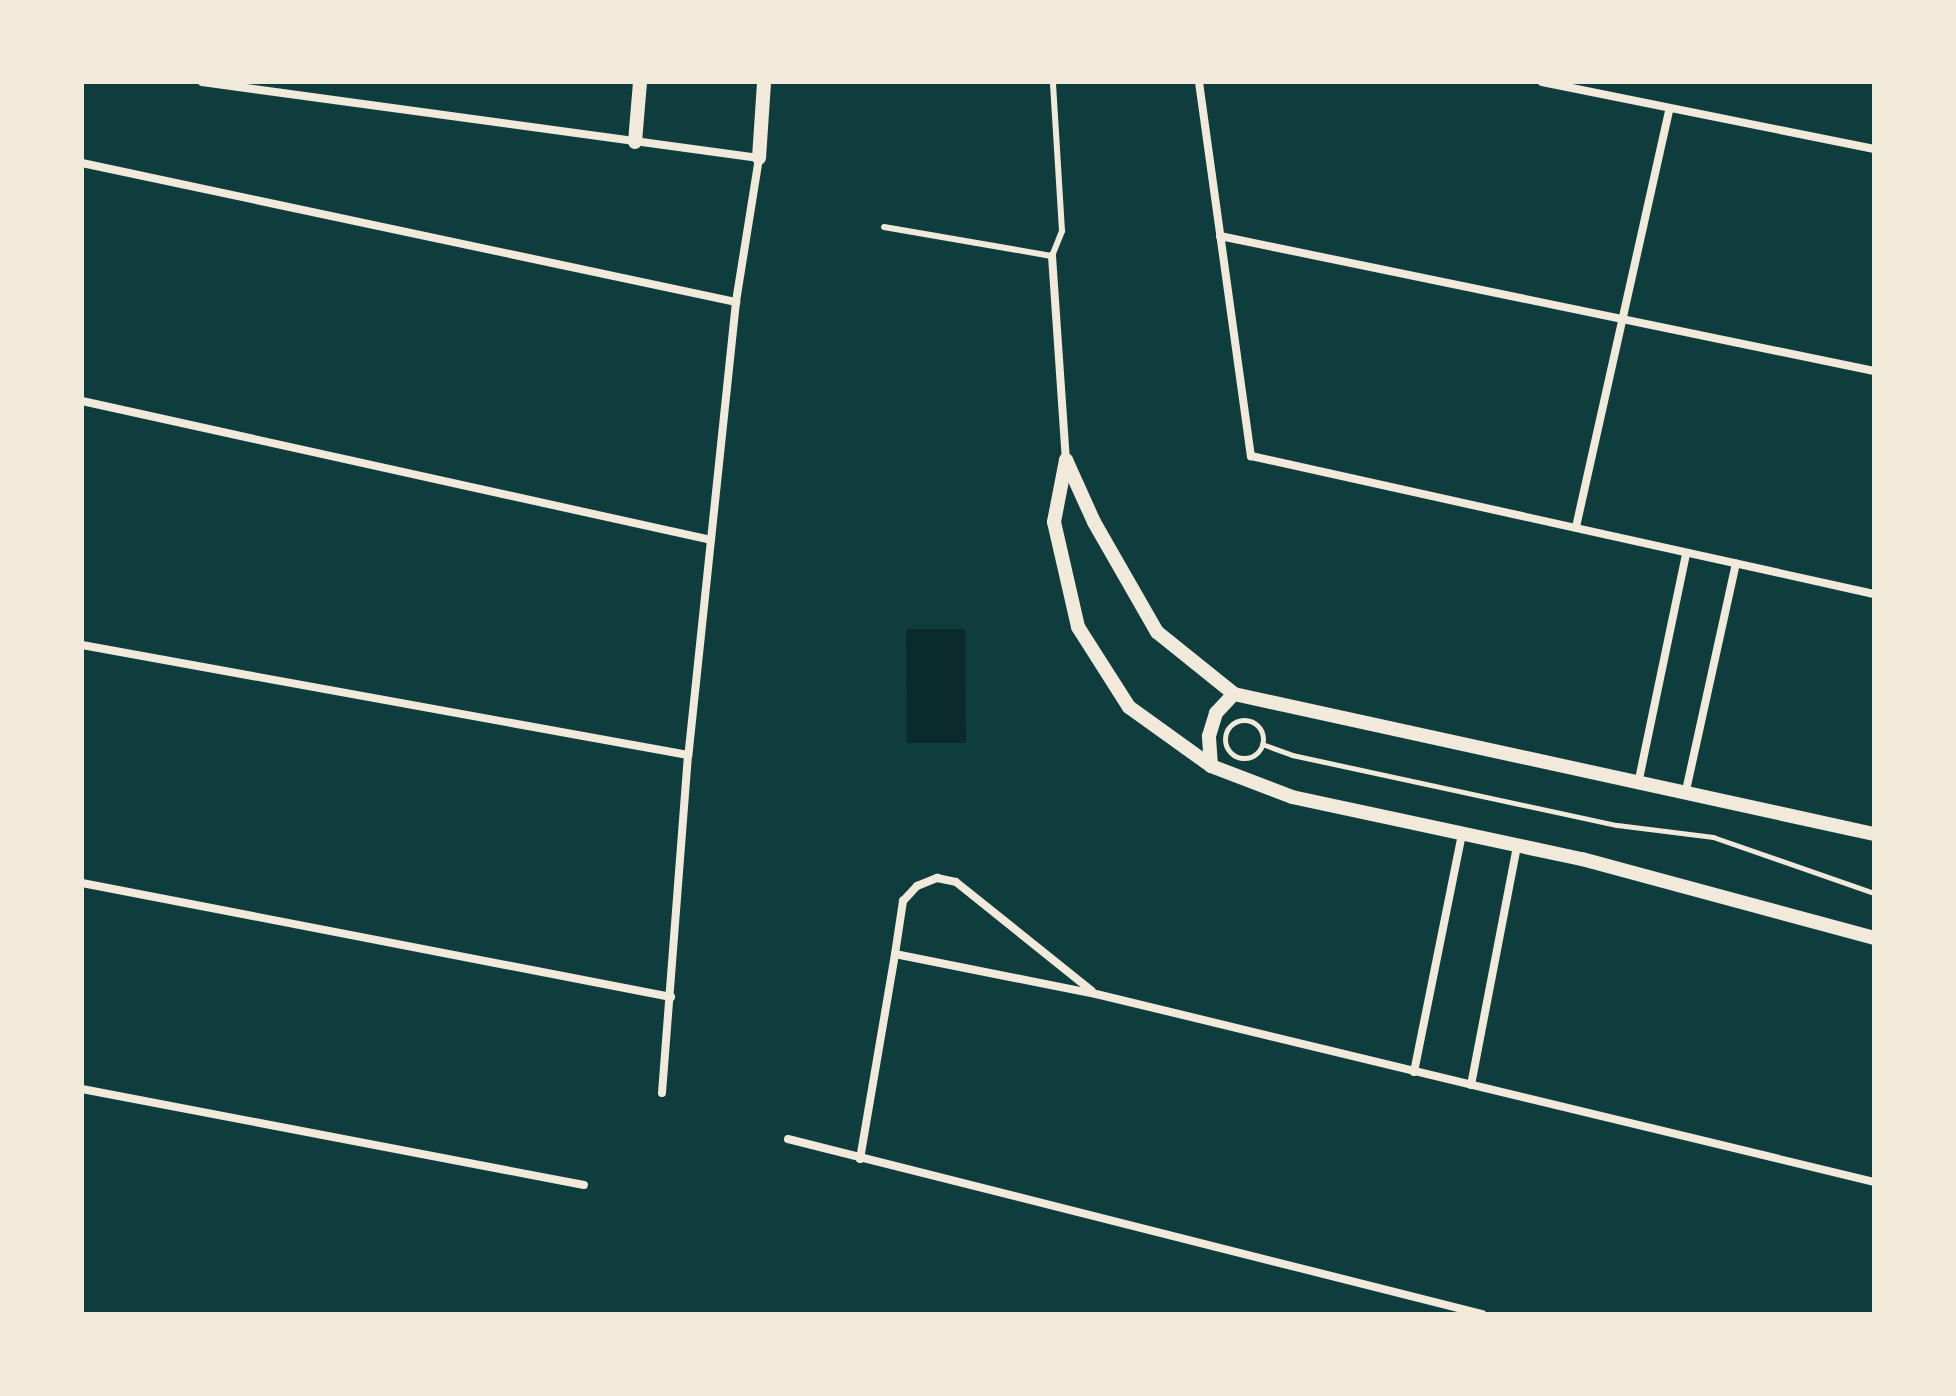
<!DOCTYPE html>
<html>
<head>
<meta charset="utf-8">
<style>
  body { margin:0 }
  #map { position:relative; width:1956px; height:1396px; overflow:hidden; background:#0f3d3e; font-family:"Golos Text",sans-serif }
  div>[style] { position:absolute }
  .water>* { inset:0; background:#0a2a2b }
  .path>* { height:5px; margin:-2.5px; padding:0 2.5px; transform-origin:2.5px; border-radius:2.5px; background:#f1e9da }
  .path>.ring { margin:-2.5px; padding:0; box-sizing:content-box; background:none; border:5px solid #f1e9da; border-radius:50% }
  .service>* { height:6px; margin:-3px; padding:0 3px; transform-origin:3px; border-radius:3px; background:#f1e9da }
  .minor>* { height:8px; margin:-4px; padding:0 4px; transform-origin:4px; border-radius:4px; background:#f1e9da }
  .tertiary>* { height:14px; margin:-7px; padding:0 7px; transform-origin:7px; border-radius:7px; background:#f1e9da }
  span { translate:-50% -50%; white-space:nowrap; text-align:center; line-height:1.15; -webkit-text-stroke:7px #f1e9da; paint-order:stroke }
  .frame { position:absolute; inset:0; border:84px solid #f1e9da; pointer-events:none }
</style>
</head>
<body>
<div id="map">
  <div class="water">
    <i style="clip-path:polygon(906px 629px,965px 629px,966px 743px,907px 743px)"></i>
  </div>
  <div class="path">
    <i class="ring" style="left:1225px;top:720px;width:33px;height:33px"></i>
    <i style="left:1262px;top:744px;width:32px;rotate:20deg"></i>
    <i style="left:1292px;top:755px;width:332px;rotate:12.2deg"></i>
    <i style="left:1617px;top:825px;width:97px;rotate:7.1deg"></i>
    <i style="left:1713px;top:837px;width:170px;rotate:19.2deg"></i>
  </div>
  <div class="service">
    <i style="left:884px;top:227px;width:170px;rotate:9.8deg"></i>
    <i style="left:1052px;top:256px;width:27px;rotate:-68deg"></i>
    <i style="left:1062px;top:231px;width:149px;rotate:-93.5deg"></i>
  </div>
  <div class="minor">
    <i style="left:202px;top:82px;width:562px;rotate:7.77deg"></i>
    <i style="left:759px;top:158px;width:146px;rotate:99.1deg"></i>
    <i style="left:736px;top:302px;width:456px;rotate:96deg"></i>
    <i style="left:688px;top:755px;width:339px;rotate:94.4deg"></i>
    <i style="left:1199px;top:82px;width:378px;rotate:82.1deg"></i>
    <i style="left:1251px;top:456px;width:638px;rotate:12.49deg"></i>
    <i style="left:1542px;top:82px;width:339px;rotate:11.4deg"></i>
    <i style="left:82px;top:163px;width:669px;rotate:12deg"></i>
    <i style="left:1220px;top:236px;width:668px;rotate:11.66deg"></i>
    <i style="left:1052px;top:256px;width:204px;rotate:86.1deg"></i>
    <i style="left:82px;top:401px;width:644px;rotate:12.46deg"></i>
    <i style="left:1576px;top:527px;width:429px;rotate:-77.4deg"></i>
    <i style="left:82px;top:645px;width:616px;rotate:10.29deg"></i>
    <i style="left:1638px;top:784px;width:235px;rotate:-78.2deg"></i>
    <i style="left:1685px;top:795px;width:237px;rotate:-77.6deg"></i>
    <i style="left:82px;top:883px;width:600px;rotate:10.95deg"></i>
    <i style="left:895px;top:954px;width:54px;rotate:-81.4deg"></i>
    <i style="left:903px;top:901px;width:21px;rotate:-47deg"></i>
    <i style="left:917px;top:886px;width:22px;rotate:-22deg"></i>
    <i style="left:937px;top:878px;width:19px;rotate:12deg"></i>
    <i style="left:956px;top:882px;width:174px;rotate:38.7deg"></i>
    <i style="left:1414px;top:1072px;width:244px;rotate:-78.6deg"></i>
    <i style="left:1471px;top:1085px;width:243px;rotate:-79.1deg"></i>
    <i style="left:82px;top:1089px;width:511px;rotate:10.83deg"></i>
    <i style="left:788px;top:1139px;width:716px;rotate:14.15deg"></i>
    <i style="left:860px;top:1159px;width:208px;rotate:-80.3deg"></i>
    <i style="left:895px;top:954px;width:205px;rotate:11.3deg"></i>
    <i style="left:1096px;top:994px;width:800px;rotate:13.58deg"></i>
  </div>
  <div class="tertiary">
    <i style="left:635px;top:142px;width:60px;rotate:-85.2deg"></i>
    <i style="left:759px;top:158px;width:76px;rotate:-86.2deg"></i>
    <i style="left:1066px;top:460px;width:63px;rotate:101deg"></i>
    <i style="left:1054px;top:522px;width:108px;rotate:77.1deg"></i>
    <i style="left:1078px;top:627px;width:95px;rotate:57.5deg"></i>
    <i style="left:1129px;top:707px;width:101px;rotate:35.7deg"></i>
    <i style="left:1211px;top:766px;width:87px;rotate:20.9deg"></i>
    <i style="left:1292px;top:797px;width:297px;rotate:12.1deg"></i>
    <i style="left:1582px;top:859px;width:302px;rotate:15.1deg"></i>
    <i style="left:1066px;top:460px;width:68px;rotate:65.7deg"></i>
    <i style="left:1094px;top:522px;width:127px;rotate:60.2deg"></i>
    <i style="left:1157px;top:632px;width:99px;rotate:38.8deg"></i>
    <i style="left:1234px;top:694px;width:655px;rotate:12.34deg"></i>
    <i style="left:1211px;top:766px;width:30px;rotate:-94deg"></i>
    <i style="left:1209px;top:736px;width:24px;rotate:-73deg"></i>
    <i style="left:1216px;top:713px;width:26px;rotate:-47deg"></i>
  </div>
  <div class="frame"></div>
</div>
</body>
</html>
